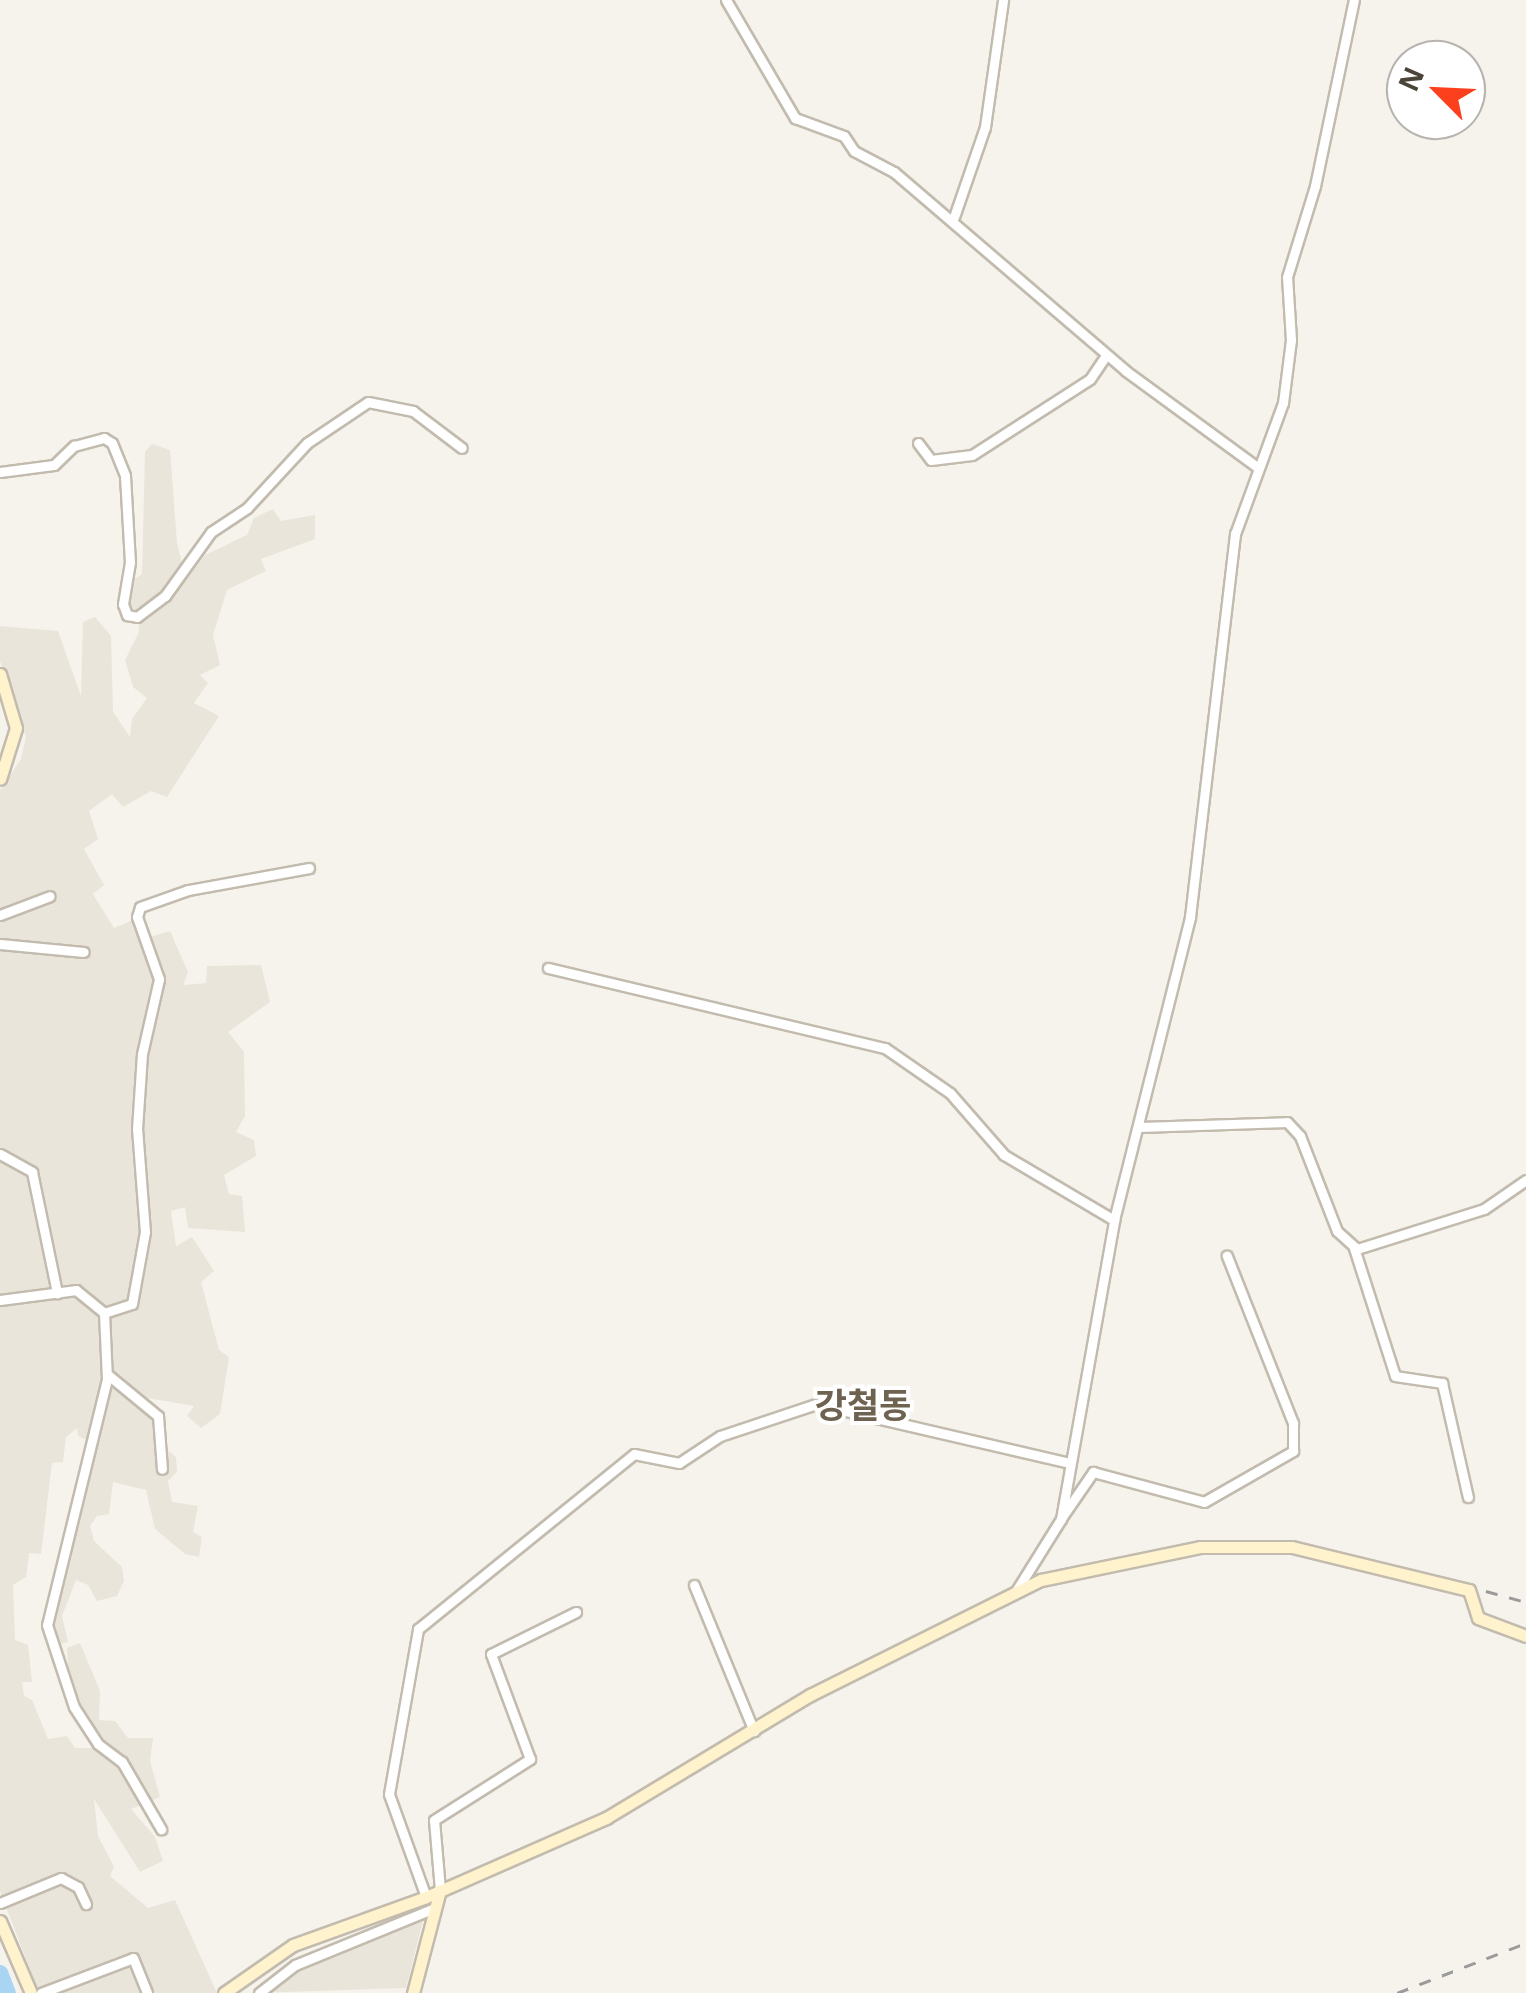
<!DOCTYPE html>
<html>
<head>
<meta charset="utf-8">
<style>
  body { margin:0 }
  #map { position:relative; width:1526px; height:1993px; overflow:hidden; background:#f6f3ec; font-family:"Noto Sans","Noto Sans KR",sans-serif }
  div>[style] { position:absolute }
  .residential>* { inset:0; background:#eae5da }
  .river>* { height:15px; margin:-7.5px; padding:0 7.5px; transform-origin:7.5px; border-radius:7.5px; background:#a9d4f2 }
  .roads { filter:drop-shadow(2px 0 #c2bbae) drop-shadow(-2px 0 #c2bbae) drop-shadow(0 2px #c2bbae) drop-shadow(0 -2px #c2bbae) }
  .street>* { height:9px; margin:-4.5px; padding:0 4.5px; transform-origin:4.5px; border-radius:4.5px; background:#fff }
  .secondary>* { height:11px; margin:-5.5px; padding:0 5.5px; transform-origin:5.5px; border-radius:5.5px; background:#fff3cd }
  .rail>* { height:2.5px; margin-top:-1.25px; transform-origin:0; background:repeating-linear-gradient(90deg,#9a9a9a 0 12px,transparent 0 24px) }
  span { translate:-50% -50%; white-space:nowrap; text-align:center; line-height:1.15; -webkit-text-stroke:8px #fff; paint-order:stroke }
  .quarter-label { font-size:35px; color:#6e6250; font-weight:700 }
  .north { position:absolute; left:1386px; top:40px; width:100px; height:100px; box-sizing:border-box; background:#fff; border:2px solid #b7b4b0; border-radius:50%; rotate:294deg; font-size:28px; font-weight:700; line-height:40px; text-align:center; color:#4b4439 }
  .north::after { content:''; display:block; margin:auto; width:35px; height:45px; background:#fc3f1d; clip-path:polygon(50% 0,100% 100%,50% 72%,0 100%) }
</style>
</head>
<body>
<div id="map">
  <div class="residential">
    <i style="clip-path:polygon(152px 444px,170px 450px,177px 543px,186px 580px,205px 555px,247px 535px,254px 518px,273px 509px,281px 521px,315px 515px,315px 539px,261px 559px,266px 571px,227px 590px,213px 635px,220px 665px,200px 675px,208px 683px,194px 703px,219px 716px,167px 797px,151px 791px,123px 807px,112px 794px,89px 811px,98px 839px,84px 849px,104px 885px,93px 894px,114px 928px,138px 918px,150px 937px,170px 931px,188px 972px,183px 985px,206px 983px,207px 966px,261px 965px,270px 1002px,228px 1032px,244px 1052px,245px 1116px,236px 1132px,254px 1140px,256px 1156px,224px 1175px,229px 1194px,242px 1196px,245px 1232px,188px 1228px,185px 1207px,171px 1211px,176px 1246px,192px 1237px,214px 1271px,201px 1282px,219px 1350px,229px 1357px,220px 1414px,201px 1428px,187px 1416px,194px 1406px,142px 1397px,163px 1447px,176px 1457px,177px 1472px,168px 1481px,172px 1502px,198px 1506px,193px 1532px,202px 1537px,199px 1557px,185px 1554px,155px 1529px,146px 1490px,113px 1482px,109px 1514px,97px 1516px,90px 1526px,94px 1541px,122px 1567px,124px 1581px,117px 1596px,97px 1601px,88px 1585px,76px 1580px,62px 1616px,68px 1642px,53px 1646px,48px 1625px,93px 1443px,78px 1436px,77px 1428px,66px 1437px,63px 1462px,52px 1463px,41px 1554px,29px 1553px,26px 1577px,13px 1585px,15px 1640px,28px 1645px,32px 1682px,22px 1682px,24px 1696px,32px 1700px,48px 1739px,67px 1736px,75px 1748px,101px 1748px,76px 1715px,62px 1666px,68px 1664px,67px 1648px,80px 1643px,100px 1691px,99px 1720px,115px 1721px,128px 1738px,153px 1738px,150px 1761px,160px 1797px,131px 1809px,155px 1837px,163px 1861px,140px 1872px,94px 1799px,98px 1836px,114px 1867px,110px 1876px,148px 1908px,175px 1900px,217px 1993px,39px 1993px,0 1891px,0 790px,21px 759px,26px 737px,0 661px,0 626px,58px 631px,81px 696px,83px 622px,95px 617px,111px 636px,113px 712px,130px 737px,132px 719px,147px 698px,133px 687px,125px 660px,139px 632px,138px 616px,120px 605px,126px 585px,142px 574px,145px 452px)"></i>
    <i style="clip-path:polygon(401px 1913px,425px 1913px,406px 1988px,251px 1993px,287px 1967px)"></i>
  </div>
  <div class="river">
    <i style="left:0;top:1972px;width:22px;rotate:69deg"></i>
  </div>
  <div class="roads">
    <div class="street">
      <i style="left:726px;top:0;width:137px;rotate:59.7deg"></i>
      <i style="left:795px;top:118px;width:52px;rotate:20.2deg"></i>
      <i style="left:844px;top:136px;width:18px;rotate:56deg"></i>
      <i style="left:854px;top:151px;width:45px;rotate:27.7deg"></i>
      <i style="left:894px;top:172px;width:306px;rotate:40.6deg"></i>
      <i style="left:1126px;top:371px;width:162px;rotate:36.2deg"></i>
      <i style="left:954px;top:217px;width:95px;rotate:-71deg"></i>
      <i style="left:985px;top:127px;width:128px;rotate:-81.9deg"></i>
      <i style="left:918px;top:443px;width:21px;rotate:53deg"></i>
      <i style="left:931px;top:460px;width:41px;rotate:-7deg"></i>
      <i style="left:972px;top:455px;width:140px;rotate:-32.8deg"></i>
      <i style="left:1090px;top:379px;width:29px;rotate:-56deg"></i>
      <i style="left:0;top:472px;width:54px;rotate:-7.4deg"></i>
      <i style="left:54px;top:465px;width:28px;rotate:-44deg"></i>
      <i style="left:74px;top:446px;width:31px;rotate:-15deg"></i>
      <i style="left:104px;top:438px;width:9px;rotate:32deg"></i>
      <i style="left:112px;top:443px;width:35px;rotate:68deg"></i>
      <i style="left:125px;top:476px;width:86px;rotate:86.7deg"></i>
      <i style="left:130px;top:562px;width:43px;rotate:99.5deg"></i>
      <i style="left:123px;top:604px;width:12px;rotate:70deg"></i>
      <i style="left:127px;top:615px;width:10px;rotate:11deg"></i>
      <i style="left:137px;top:617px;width:35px;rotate:-37deg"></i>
      <i style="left:165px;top:596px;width:79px;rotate:-54.3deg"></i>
      <i style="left:211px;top:532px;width:43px;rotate:-33.7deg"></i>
      <i style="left:247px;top:508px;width:88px;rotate:-47.3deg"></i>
      <i style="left:307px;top:443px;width:73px;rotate:-33.9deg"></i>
      <i style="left:368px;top:402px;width:46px;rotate:11.3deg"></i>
      <i style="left:413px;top:411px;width:61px;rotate:37.1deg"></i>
      <i style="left:0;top:915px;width:53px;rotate:-20.8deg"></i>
      <i style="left:0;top:944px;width:84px;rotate:5.4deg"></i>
      <i style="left:548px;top:968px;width:346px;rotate:13.4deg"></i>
      <i style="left:885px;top:1048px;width:79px;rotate:34.7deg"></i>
      <i style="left:950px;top:1093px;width:82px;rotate:48.9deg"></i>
      <i style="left:1004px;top:1155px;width:128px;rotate:30.6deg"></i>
      <i style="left:1140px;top:1127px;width:147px;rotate:-1.9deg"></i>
      <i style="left:1287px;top:1122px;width:19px;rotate:47deg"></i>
      <i style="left:1300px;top:1136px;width:102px;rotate:68.7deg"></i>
      <i style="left:1337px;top:1231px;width:27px;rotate:42deg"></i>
      <i style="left:1357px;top:1249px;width:133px;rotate:-17.5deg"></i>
      <i style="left:1484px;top:1209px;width:51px;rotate:-34.6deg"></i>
      <i style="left:0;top:1154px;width:37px;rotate:29deg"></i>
      <i style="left:32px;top:1172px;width:124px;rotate:78.3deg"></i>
      <i style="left:1354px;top:1248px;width:134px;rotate:72.2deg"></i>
      <i style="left:1395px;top:1376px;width:48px;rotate:8.5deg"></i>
      <i style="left:1442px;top:1383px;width:117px;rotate:77.2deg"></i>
      <i style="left:0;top:1300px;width:77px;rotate:-7.5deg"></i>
      <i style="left:76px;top:1290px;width:36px;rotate:39deg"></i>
      <i style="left:104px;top:1313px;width:29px;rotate:-18deg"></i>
      <i style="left:132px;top:1304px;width:73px;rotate:-79.8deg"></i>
      <i style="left:145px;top:1232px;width:103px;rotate:-94.4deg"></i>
      <i style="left:137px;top:1129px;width:75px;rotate:-86.2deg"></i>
      <i style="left:142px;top:1054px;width:77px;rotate:-77.2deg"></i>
      <i style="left:159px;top:979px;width:66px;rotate:-109.5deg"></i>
      <i style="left:137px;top:917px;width:10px;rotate:-73deg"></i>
      <i style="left:140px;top:907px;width:51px;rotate:-19.5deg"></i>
      <i style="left:188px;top:890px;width:123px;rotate:-10.3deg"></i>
      <i style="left:104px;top:1313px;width:66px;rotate:87.4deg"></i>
      <i style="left:107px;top:1379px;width:253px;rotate:103.7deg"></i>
      <i style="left:47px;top:1625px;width:86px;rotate:71.8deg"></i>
      <i style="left:74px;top:1707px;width:44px;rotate:57deg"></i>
      <i style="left:98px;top:1744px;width:30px;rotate:37deg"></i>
      <i style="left:122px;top:1762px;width:78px;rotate:59.8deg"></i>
      <i style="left:107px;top:1374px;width:66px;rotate:39.5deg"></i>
      <i style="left:158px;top:1416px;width:53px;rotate:85.7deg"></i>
      <i style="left:1062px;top:1517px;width:55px;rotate:-55.4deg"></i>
      <i style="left:1093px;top:1472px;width:115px;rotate:15.1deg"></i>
      <i style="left:1204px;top:1502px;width:103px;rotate:-29.8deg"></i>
      <i style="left:1293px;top:1451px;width:28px;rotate:-90deg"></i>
      <i style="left:1293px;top:1423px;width:180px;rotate:-111.6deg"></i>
      <i style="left:694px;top:1585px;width:158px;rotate:67.7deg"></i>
      <i style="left:1016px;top:1591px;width:85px;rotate:-58deg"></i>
      <i style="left:1061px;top:1519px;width:304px;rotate:-79.9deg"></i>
      <i style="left:1114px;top:1220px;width:312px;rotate:-75.9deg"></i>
      <i style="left:1190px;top:917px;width:386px;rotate:-83.3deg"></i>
      <i style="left:1235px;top:534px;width:140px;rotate:-69.9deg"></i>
      <i style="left:1283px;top:403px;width:64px;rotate:-82.8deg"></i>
      <i style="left:1291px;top:340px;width:63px;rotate:-93.6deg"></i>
      <i style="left:1287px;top:277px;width:95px;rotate:-72.9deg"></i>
      <i style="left:1315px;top:186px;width:190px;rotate:-78.2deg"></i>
      <i style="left:440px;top:1890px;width:70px;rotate:-94.9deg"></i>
      <i style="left:434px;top:1820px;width:114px;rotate:-32.4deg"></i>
      <i style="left:530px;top:1759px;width:112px;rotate:-110.4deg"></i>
      <i style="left:491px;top:1654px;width:95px;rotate:-26.3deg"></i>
      <i style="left:426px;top:1897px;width:109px;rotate:-109.8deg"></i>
      <i style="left:389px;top:1794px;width:168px;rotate:-80deg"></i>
      <i style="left:418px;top:1629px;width:278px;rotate:-39deg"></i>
      <i style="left:634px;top:1454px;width:46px;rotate:11.3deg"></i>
      <i style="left:679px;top:1463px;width:49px;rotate:-33.4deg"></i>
      <i style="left:720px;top:1436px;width:101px;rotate:-18.4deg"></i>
      <i style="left:816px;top:1404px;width:260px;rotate:13.1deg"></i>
      <i style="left:0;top:1903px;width:66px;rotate:-22.3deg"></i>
      <i style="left:61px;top:1878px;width:19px;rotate:28deg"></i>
      <i style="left:78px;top:1887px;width:19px;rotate:65deg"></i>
      <i style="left:41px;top:1993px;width:98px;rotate:-20.8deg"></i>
      <i style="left:133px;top:1958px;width:38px;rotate:68deg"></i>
      <i style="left:259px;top:1993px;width:46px;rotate:-37.9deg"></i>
      <i style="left:295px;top:1965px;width:151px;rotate:-22.2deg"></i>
    </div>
    <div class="secondary">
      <i style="left:0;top:674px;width:56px;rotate:73.5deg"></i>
      <i style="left:16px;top:728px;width:53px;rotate:107.4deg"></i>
      <i style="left:0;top:1921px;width:78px;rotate:66.7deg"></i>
      <i style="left:224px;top:1993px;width:84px;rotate:-34.8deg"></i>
      <i style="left:293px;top:1945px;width:141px;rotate:-19.8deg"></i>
      <i style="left:426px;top:1897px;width:197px;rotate:-23.7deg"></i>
      <i style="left:606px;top:1818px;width:238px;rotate:-31.1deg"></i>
      <i style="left:810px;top:1695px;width:258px;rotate:-26.5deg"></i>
      <i style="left:1041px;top:1580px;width:162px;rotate:-11.7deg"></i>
      <i style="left:1200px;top:1547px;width:92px"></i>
      <i style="left:1292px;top:1547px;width:182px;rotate:13.7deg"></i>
      <i style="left:1469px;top:1590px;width:29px;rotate:72deg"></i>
      <i style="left:1478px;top:1618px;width:51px;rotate:20.6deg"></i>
      <i style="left:413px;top:1993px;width:106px;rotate:-75.3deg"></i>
    </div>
  </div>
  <div class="rail">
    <i style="left:1486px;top:1591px;width:41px;rotate:15.4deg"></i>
    <i style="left:1397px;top:1993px;width:138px;rotate:-21.2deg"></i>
  </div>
  <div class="quarter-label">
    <span style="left:863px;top:1405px">강철동</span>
  </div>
  <div class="north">N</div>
</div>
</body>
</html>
